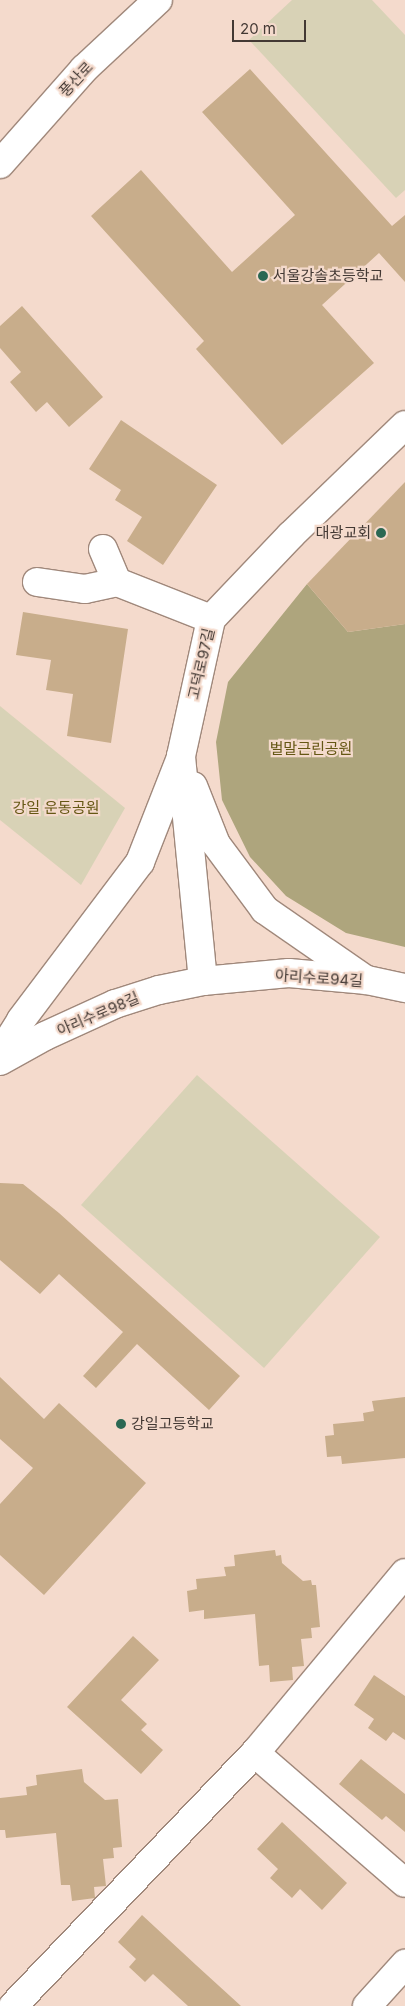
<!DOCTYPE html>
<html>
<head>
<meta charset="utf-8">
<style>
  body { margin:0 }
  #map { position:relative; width:405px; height:2006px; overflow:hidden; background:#f4dacc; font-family:Inter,"Noto Sans KR",sans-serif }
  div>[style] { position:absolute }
  .green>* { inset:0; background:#d8d2b6 }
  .forest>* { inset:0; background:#aea57d }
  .building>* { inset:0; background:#c8ad8b }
  .roads { filter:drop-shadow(1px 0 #a0887b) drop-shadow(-1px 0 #a0887b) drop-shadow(0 1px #a0887b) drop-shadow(0 -1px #a0887b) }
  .minor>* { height:28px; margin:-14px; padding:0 14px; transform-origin:14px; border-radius:14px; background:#fff }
  .dots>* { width:14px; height:14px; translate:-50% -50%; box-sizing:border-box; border:2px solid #f4dacc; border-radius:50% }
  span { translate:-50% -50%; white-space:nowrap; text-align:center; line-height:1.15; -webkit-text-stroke:4.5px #f4dacc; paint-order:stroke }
  .street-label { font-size:15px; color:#433934 }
  .poi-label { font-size:15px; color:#433934 }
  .left { translate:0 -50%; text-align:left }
  .right { translate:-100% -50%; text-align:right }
  .park-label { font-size:15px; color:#655714 }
  .scale { position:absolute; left:232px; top:20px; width:74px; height:22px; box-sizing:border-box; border:2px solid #433934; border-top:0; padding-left:6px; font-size:15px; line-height:18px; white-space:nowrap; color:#433934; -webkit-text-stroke:4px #f4dacc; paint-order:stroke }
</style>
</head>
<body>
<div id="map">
  <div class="green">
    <i style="clip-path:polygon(292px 0,372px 0,405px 35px,405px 190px,396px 198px,249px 40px)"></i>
    <i style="clip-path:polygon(0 706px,125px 808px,81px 885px,0 820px)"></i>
    <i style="clip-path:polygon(197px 1075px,380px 1237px,264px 1368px,81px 1205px)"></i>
  </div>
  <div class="forest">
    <i style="clip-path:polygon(307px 584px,348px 632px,405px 624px,405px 947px,346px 933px,286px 896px,250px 857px,222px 800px,216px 742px,228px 682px)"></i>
  </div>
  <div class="building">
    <i style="clip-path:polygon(250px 69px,392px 226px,405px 215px,405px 282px,379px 253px,322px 305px,374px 363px,282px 445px,196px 349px,204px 341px,91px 216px,141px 170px,232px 272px,295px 215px,202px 112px)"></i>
    <i style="clip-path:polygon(22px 306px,103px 397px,69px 427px,47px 402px,36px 412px,10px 382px,21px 372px,0 348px,0 326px)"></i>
    <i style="clip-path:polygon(121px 420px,217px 485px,163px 565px,127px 541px,142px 517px,115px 500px,121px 490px,89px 469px)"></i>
    <i style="clip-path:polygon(405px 482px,405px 624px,348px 632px,307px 584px)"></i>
    <i style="clip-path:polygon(23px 612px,128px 629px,111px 743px,67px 736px,73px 694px,46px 690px,51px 660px,16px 655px)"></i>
    <i style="clip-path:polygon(0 1183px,23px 1184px,59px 1213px,240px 1376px,209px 1410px,137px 1344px,96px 1388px,83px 1376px,123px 1332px,59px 1274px,40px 1294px,0 1260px)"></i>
    <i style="clip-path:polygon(0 1377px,44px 1419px,59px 1403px,146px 1483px,44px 1595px,0 1555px,0 1504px,33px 1468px,0 1439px)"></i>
    <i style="clip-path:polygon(405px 1397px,405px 1458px,342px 1464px,341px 1456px,327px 1457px,325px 1436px,334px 1435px,333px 1424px,364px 1421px,363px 1413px,374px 1411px,372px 1401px)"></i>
    <i style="clip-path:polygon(275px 1550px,276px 1556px,281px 1555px,282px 1563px,303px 1581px,311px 1580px,312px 1585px,316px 1585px,320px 1627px,311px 1628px,312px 1638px,301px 1639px,304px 1666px,292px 1667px,293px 1680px,270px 1682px,269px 1665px,259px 1666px,255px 1614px,204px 1619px,204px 1610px,189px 1612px,187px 1591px,197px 1589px,196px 1579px,226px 1576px,224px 1567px,235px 1566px,234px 1555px)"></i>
    <i style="clip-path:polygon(133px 1636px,159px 1660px,121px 1700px,147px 1724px,141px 1730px,163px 1750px,141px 1774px,67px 1707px)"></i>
    <i style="clip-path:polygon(374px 1675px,405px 1696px,405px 1740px,393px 1732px,386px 1741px,368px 1728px,374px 1719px,354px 1705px)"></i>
    <i style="clip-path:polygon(361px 1759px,405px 1794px,405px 1832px,386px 1816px,382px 1820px,339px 1784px)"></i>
    <i style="clip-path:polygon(82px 1769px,84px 1782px,105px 1800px,118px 1799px,122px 1847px,113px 1848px,114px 1858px,103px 1859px,106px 1886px,94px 1887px,95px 1898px,72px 1901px,70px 1885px,61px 1885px,56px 1833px,6px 1838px,5px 1830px,0 1830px,0 1798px,27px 1795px,26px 1787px,37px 1785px,36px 1775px)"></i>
    <i style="clip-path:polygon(282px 1822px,347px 1883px,322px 1910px,300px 1889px,292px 1898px,270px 1878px,278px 1869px,257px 1849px)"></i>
    <i style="clip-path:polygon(142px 1915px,196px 1965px,241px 2006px,188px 2006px,153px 1974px,145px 1982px,129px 1967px,136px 1959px,118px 1942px)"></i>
  </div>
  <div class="roads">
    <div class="minor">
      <i style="left:0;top:164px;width:127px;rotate:-48.5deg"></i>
      <i style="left:84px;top:69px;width:101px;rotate:-43deg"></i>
      <i style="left:103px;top:549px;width:36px;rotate:67deg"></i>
      <i style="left:37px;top:582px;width:49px;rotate:8.3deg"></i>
      <i style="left:85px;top:589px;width:33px;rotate:-12deg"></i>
      <i style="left:117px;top:582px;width:101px;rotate:21.5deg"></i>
      <i style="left:193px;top:786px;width:62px;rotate:68.4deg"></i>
      <i style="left:216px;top:844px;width:82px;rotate:53.4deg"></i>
      <i style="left:265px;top:910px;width:123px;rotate:34.7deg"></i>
      <i style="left:203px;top:981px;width:226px;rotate:-95.6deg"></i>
      <i style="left:181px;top:756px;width:140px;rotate:-77.6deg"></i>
      <i style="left:211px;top:619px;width:116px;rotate:-46.4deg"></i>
      <i style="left:291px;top:535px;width:158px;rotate:-44deg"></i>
      <i style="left:0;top:1054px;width:40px;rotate:-58deg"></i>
      <i style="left:21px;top:1020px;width:198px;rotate:-53deg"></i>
      <i style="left:140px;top:862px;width:110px;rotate:-68.6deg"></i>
      <i style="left:0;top:1061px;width:51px;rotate:-29.1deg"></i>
      <i style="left:45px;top:1036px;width:77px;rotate:-24.6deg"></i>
      <i style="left:115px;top:1004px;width:46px;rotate:-17.7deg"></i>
      <i style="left:159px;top:990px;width:45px;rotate:-11.6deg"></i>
      <i style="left:203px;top:981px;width:86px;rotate:-5.3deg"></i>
      <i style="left:289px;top:973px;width:78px;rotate:5.1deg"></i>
      <i style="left:367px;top:980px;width:39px;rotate:12deg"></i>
      <i style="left:255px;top:1753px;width:198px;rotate:40.9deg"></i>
      <i style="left:13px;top:2006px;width:350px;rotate:-46.3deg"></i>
      <i style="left:255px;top:1753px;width:234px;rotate:-50.2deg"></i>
      <i style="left:367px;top:2006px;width:57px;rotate:-47.9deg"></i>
    </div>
  </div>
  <div class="dots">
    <i style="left:263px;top:276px;background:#2b6853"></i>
    <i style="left:381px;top:533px;background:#2b6853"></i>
    <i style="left:121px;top:1424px;background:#2b6853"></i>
  </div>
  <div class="street-label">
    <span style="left:76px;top:79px;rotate:-47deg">풍산로</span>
    <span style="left:201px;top:664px;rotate:-77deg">고덕로97길</span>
    <span style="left:319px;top:978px;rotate:4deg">아리수로94길</span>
    <span style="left:98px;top:1014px;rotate:-23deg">아리수로98길</span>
  </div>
  <div class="poi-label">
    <span class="left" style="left:273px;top:276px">서울강솔초등학교</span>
    <span class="right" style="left:371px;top:533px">대광교회</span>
    <span class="left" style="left:131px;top:1424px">강일고등학교</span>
  </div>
  <div class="park-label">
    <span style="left:311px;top:749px">벌말근린공원</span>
    <span style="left:56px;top:808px">강일 운동공원</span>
  </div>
  <div class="scale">20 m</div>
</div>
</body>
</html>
